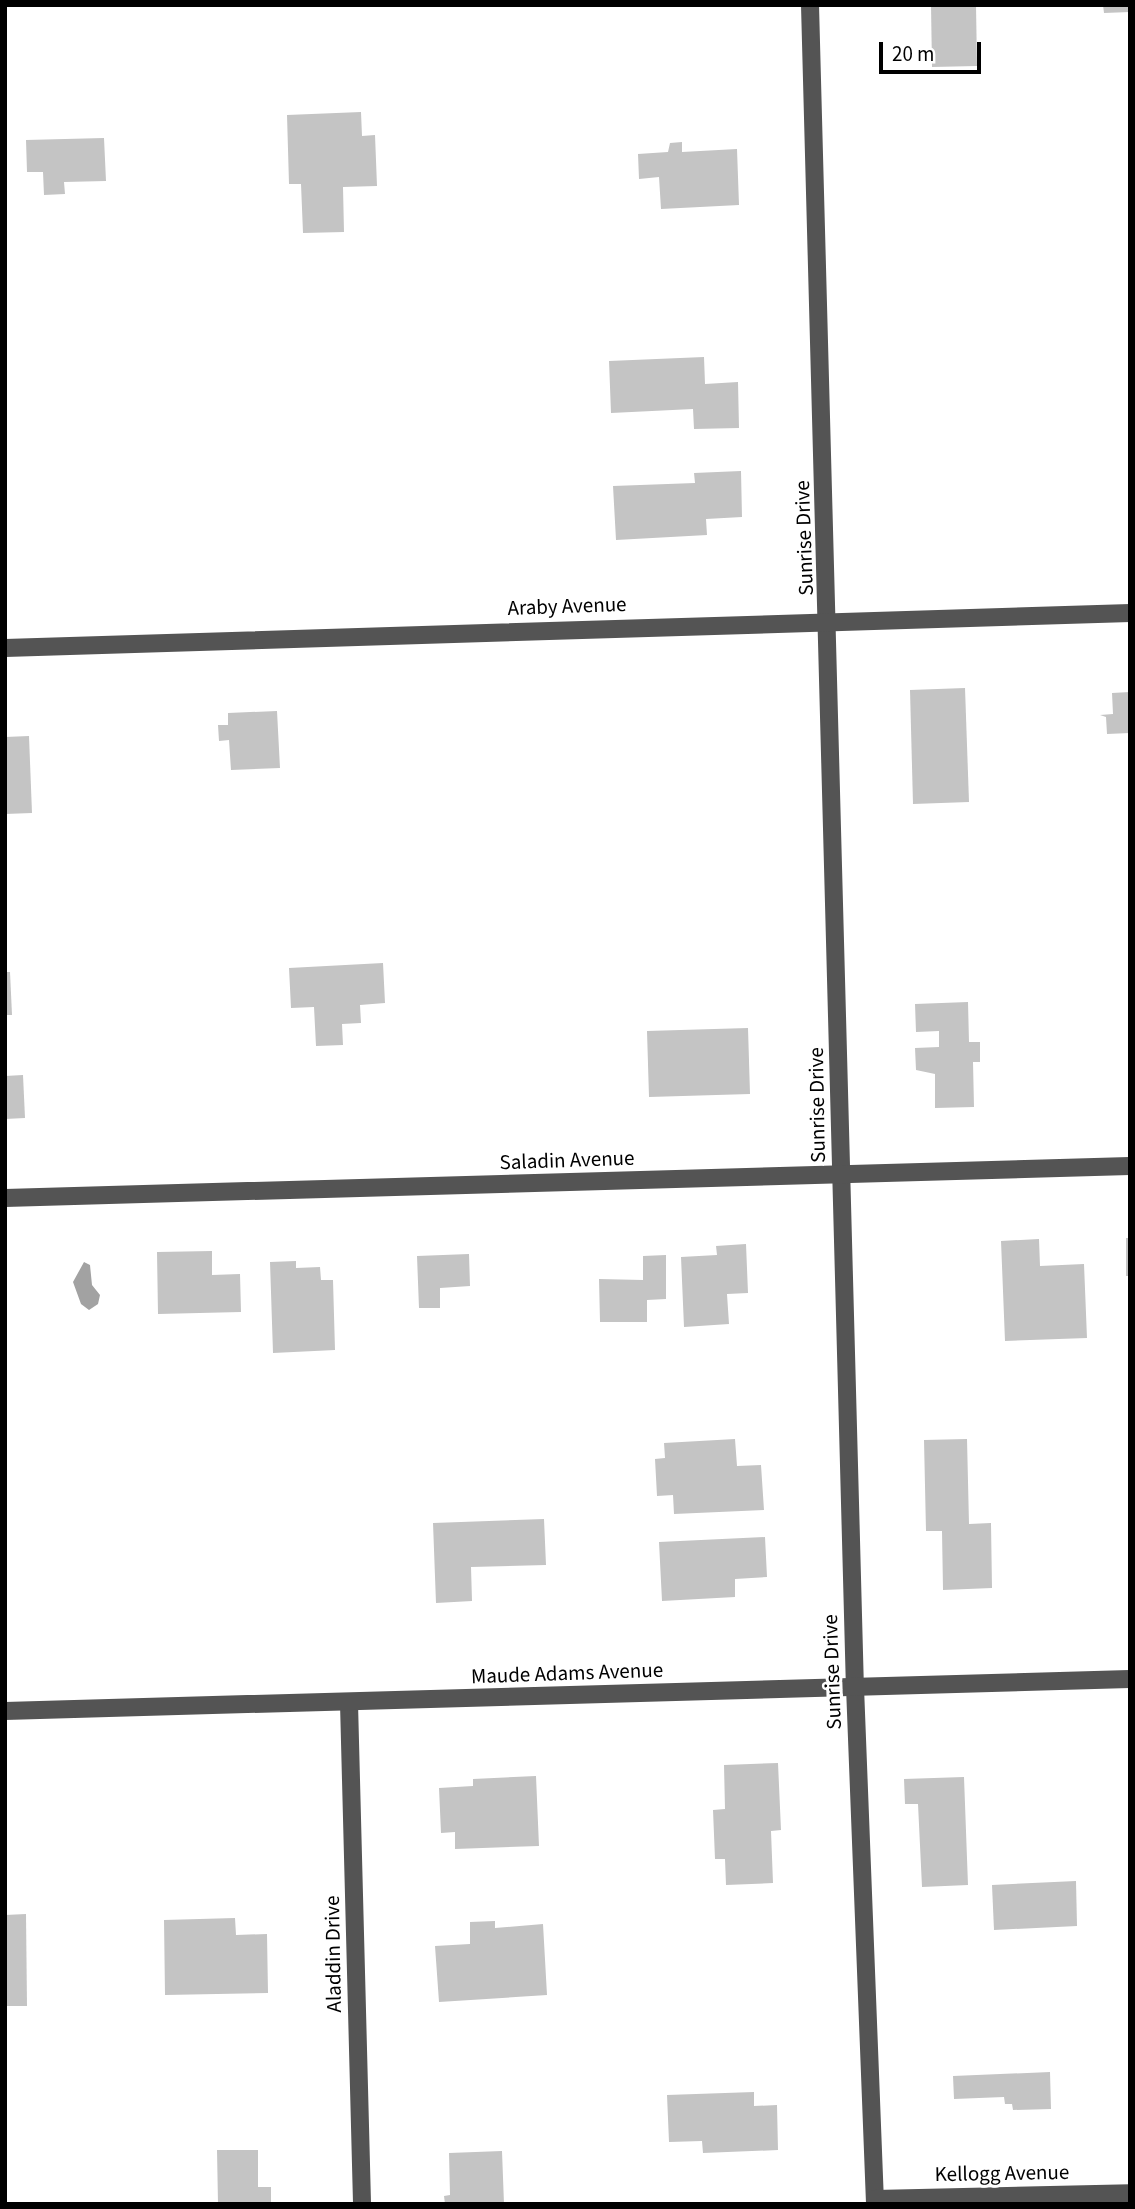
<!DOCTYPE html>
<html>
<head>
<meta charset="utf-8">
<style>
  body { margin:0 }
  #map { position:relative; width:1135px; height:2209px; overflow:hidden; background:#fff; font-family:"Source Sans 3",sans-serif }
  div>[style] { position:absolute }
  .water>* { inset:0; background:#a2a2a2 }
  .building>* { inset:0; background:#c4c4c4 }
  .minor>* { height:18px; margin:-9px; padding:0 9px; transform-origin:9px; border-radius:9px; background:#545454 }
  span { translate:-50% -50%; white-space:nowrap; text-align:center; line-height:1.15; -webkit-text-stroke:6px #fff; paint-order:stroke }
  .street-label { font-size:21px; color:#000 }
  .frame { position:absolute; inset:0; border:7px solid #000; pointer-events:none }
  .scale { position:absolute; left:879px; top:42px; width:102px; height:32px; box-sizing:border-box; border:4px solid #000; border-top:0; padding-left:9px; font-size:21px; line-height:24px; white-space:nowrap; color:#000; -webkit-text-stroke:5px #fff; paint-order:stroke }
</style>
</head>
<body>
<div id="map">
  <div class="water">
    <i style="clip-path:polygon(84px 1262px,90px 1265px,92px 1285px,100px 1295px,98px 1304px,89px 1310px,81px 1304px,73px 1282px)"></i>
  </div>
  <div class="building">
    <i style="clip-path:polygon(931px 5px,976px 5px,977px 66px,932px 67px)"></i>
    <i style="clip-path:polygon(1103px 5px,1130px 5px,1130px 12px,1104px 13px)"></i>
    <i style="clip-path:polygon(361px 112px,362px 136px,375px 135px,377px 186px,343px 187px,344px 232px,303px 233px,301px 184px,289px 184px,287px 115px)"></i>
    <i style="clip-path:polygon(104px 138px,106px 181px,64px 182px,65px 194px,44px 195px,43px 172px,27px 172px,26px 140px)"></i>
    <i style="clip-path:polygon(682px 142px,682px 152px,737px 149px,739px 205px,661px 209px,659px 177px,639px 179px,638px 154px,668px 152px,670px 143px)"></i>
    <i style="clip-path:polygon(704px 357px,705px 384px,738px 382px,739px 428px,694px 429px,693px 409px,611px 413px,609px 361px)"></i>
    <i style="clip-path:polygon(741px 471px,742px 517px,706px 519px,707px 535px,616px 540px,613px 486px,695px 483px,694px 473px)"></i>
    <i style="clip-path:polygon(965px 688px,969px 802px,913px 804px,910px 690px)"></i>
    <i style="clip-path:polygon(1130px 692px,1130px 733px,1107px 734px,1106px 717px,1100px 715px,1113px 714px,1112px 693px)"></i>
    <i style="clip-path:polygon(277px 711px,280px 768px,231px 770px,229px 740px,219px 741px,218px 725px,228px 725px,228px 713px)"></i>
    <i style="clip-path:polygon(29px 736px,32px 813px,5px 814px,5px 737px)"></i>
    <i style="clip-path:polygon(383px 963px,385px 1003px,360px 1005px,361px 1023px,342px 1024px,343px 1045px,316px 1046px,314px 1007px,291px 1008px,289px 968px)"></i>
    <i style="clip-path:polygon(5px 972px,10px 972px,12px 1015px,5px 1015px)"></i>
    <i style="clip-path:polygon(968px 1002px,969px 1042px,980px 1042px,980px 1062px,973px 1062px,974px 1107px,935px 1108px,935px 1074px,916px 1070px,915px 1048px,939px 1047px,939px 1031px,916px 1032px,915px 1004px)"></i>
    <i style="clip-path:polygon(748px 1028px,750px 1094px,649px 1097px,647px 1031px)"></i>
    <i style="clip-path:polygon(23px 1075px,25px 1118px,5px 1119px,5px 1076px)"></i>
    <i style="clip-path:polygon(1126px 1238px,1130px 1238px,1130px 1276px,1126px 1276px)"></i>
    <i style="clip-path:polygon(1039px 1239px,1040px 1266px,1084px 1264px,1087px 1338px,1005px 1341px,1001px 1241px)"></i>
    <i style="clip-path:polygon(746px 1244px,748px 1293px,727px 1294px,729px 1324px,684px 1327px,681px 1257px,717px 1255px,716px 1246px)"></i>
    <i style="clip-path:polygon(212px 1251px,212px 1275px,240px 1274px,241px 1312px,158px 1314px,157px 1252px)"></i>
    <i style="clip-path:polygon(469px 1254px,470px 1286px,440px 1288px,440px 1308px,419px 1308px,417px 1256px)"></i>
    <i style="clip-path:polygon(666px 1255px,666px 1299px,647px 1300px,647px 1322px,600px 1322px,599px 1279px,643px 1280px,643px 1256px)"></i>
    <i style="clip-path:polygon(296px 1261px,296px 1268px,320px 1267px,321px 1280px,333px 1280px,335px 1350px,273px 1353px,270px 1262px)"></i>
    <i style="clip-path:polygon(735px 1439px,737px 1466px,761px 1465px,764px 1510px,674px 1514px,673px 1495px,657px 1496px,655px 1459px,665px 1458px,664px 1443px)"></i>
    <i style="clip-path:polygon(967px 1439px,969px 1524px,991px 1523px,992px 1588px,943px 1590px,942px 1531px,926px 1531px,924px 1440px)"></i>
    <i style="clip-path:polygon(544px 1519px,546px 1565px,471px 1567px,472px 1601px,436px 1603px,433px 1523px)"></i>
    <i style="clip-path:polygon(765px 1537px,767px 1577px,735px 1579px,735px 1597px,662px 1601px,659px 1542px)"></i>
    <i style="clip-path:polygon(778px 1763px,781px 1830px,771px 1831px,773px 1883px,726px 1885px,725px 1859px,715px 1859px,713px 1810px,725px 1809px,724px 1765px)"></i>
    <i style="clip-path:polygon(536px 1776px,539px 1846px,455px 1849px,455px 1832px,441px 1833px,439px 1788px,473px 1786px,473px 1779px)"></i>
    <i style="clip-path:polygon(964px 1777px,968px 1885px,922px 1887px,918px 1804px,905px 1804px,904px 1779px)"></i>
    <i style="clip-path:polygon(1076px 1881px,1077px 1926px,994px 1930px,992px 1885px)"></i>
    <i style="clip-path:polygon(26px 1914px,27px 2006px,5px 2006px,5px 1915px)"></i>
    <i style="clip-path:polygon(235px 1918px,236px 1935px,267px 1934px,268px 1993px,165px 1995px,164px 1920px)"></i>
    <i style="clip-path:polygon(495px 1921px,495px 1928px,543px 1924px,547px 1995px,439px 2002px,435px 1946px,470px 1944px,470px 1922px)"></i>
    <i style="clip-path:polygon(1050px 2072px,1051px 2109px,1013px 2110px,1012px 2104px,1005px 2104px,1004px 2097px,954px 2099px,953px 2076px)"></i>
    <i style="clip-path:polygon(754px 2092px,754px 2106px,777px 2105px,778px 2150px,703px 2153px,702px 2141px,669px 2142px,667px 2095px)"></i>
    <i style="clip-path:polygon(217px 2150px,258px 2150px,258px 2187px,271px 2187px,271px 2204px,218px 2204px)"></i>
    <i style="clip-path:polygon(502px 2151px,504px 2204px,445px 2204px,444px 2196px,450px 2195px,449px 2153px)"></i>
  </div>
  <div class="minor">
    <i style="left:810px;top:5px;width:1683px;rotate:88.47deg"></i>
    <i style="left:855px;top:1687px;width:517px;rotate:87.78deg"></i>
    <i style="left:5px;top:648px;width:1126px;rotate:-1.78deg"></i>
    <i style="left:5px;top:1198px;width:1125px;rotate:-1.63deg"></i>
    <i style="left:349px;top:1703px;width:501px;rotate:88.51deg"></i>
    <i style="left:5px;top:1711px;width:1125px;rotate:-1.63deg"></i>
    <i style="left:875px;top:2199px;width:255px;rotate:-1.3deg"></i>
  </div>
  <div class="street-label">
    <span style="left:804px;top:538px;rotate:-92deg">Sunrise Drive</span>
    <span style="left:567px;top:606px;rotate:-2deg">Araby Avenue</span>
    <span style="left:817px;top:1105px;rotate:-91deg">Sunrise Drive</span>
    <span style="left:567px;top:1160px;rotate:-2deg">Saladin Avenue</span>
    <span style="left:832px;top:1672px;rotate:-92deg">Sunrise Drive</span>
    <span style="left:567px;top:1673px;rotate:-2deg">Maude Adams Avenue</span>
    <span style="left:333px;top:1954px;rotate:-91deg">Aladdin Drive</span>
    <span style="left:1002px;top:2173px;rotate:-1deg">Kellogg Avenue</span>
  </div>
  <div class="frame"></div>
  <div class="scale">20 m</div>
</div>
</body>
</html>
